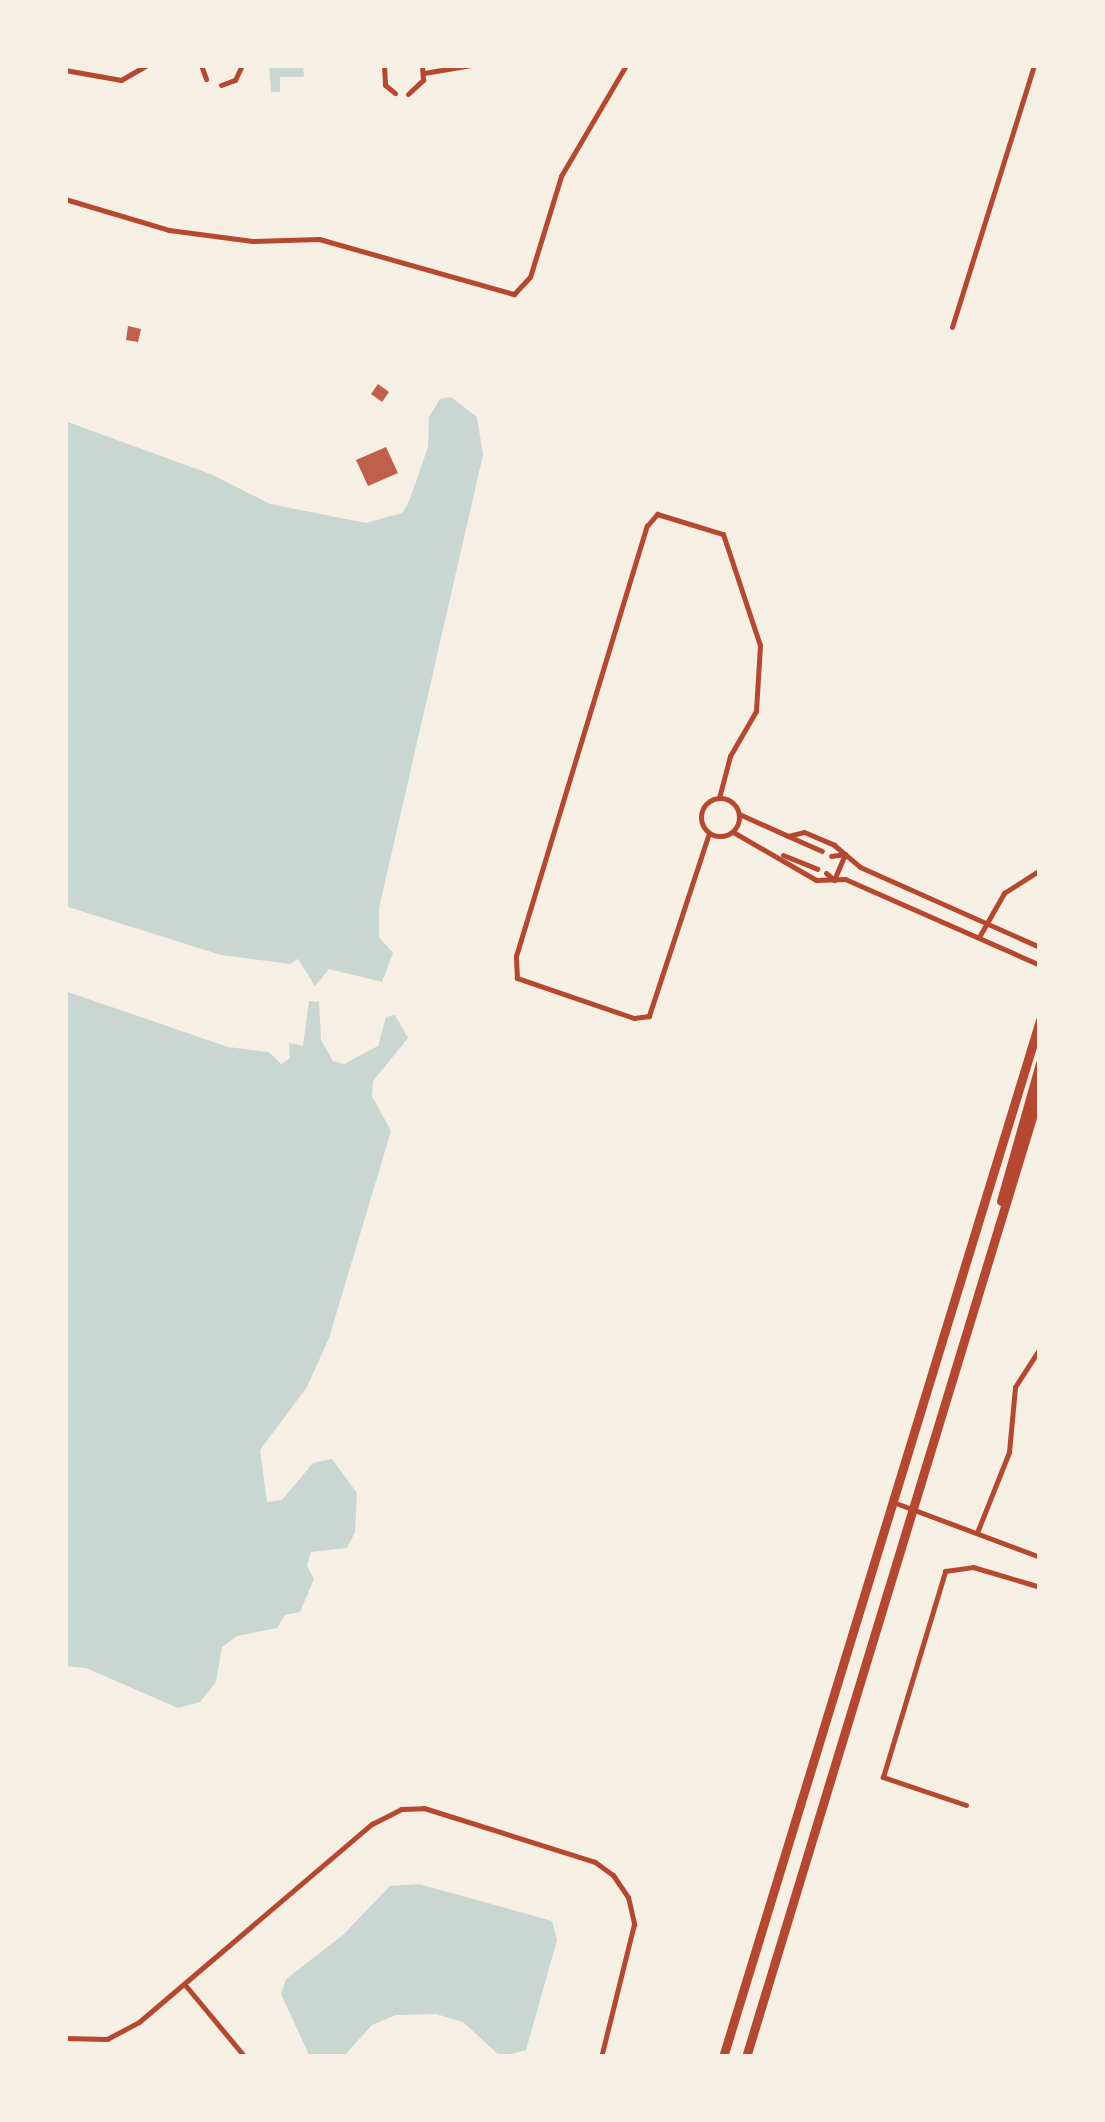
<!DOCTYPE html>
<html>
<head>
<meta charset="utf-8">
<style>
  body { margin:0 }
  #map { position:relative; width:1105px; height:2122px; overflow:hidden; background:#f6efe4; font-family:Rubik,sans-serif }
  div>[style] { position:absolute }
  .water>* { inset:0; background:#c9d6d2 }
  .building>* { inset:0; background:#bf614a }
  .minor>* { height:5px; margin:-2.5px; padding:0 2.5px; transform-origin:2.5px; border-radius:2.5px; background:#b5482f }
  .minor>.ring { margin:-2.5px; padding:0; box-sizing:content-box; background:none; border:5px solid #b5482f; border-radius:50% }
  .primary>* { height:9px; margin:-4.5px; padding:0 4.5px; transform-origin:4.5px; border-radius:4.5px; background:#b5482f }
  span { translate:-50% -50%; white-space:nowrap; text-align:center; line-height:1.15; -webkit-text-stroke:10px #f6efe4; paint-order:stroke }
  .frame { position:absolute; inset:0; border:68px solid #f6efe4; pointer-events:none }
</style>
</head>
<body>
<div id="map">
  <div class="water">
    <i style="clip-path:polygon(269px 65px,303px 65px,304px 77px,280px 77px,280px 92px,271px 92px)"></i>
    <i style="clip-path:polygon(451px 397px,477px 417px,483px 455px,379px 908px,379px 937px,393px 953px,382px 982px,329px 969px,315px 986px,298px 959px,290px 964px,221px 955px,65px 906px,65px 421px,213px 475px,270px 504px,366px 523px,402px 513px,408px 504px,428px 447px,429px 417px,440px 399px)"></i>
    <i style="clip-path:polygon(65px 991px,228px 1047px,269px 1052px,281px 1064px,290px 1058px,289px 1043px,303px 1046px,309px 1001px,319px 1002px,321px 1040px,333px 1061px,344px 1064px,378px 1046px,386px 1017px,395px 1015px,408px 1038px,373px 1081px,372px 1096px,391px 1131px,329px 1338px,307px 1387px,260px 1450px,267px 1502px,282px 1500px,313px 1463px,332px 1459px,357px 1493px,355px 1532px,347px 1548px,311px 1552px,307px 1566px,314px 1579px,300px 1612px,285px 1615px,277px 1628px,237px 1636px,222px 1647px,216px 1682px,200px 1702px,178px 1708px,86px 1668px,65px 1666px)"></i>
    <i style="clip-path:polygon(419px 1884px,552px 1921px,557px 1940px,526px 2050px,501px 2057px,463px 2022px,436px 2014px,396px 2015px,372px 2025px,343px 2057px,310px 2057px,281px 1994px,286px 1979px,343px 1935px,390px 1886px)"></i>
  </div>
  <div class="building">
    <i style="clip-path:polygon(128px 326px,141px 329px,138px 342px,126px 340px)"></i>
    <i style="clip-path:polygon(378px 384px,389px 392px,382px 402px,371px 394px)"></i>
    <i style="clip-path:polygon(386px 447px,398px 473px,368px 486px,356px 460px)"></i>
  </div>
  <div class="minor">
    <i style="left:201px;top:65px;width:15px;rotate:70deg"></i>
    <i style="left:384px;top:65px;width:20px;rotate:87deg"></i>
    <i style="left:385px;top:85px;width:13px;rotate:39deg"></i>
    <i style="left:65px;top:70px;width:57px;rotate:10.1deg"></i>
    <i style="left:121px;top:80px;width:30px;rotate:-30deg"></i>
    <i style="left:424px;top:73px;width:48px;rotate:-9.7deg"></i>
    <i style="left:221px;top:85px;width:15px;rotate:-20deg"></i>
    <i style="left:235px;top:80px;width:17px;rotate:-65deg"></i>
    <i style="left:408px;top:94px;width:21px;rotate:-43deg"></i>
    <i style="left:423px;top:80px;width:15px;rotate:-94deg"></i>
    <i style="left:65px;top:199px;width:109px;rotate:16.6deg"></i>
    <i style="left:169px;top:230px;width:84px;rotate:7.5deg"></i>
    <i style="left:252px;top:241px;width:67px;rotate:-1.7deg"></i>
    <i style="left:319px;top:239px;width:203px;rotate:15.8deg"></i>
    <i style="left:514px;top:294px;width:23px;rotate:-47deg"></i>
    <i style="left:530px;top:277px;width:106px;rotate:-72.9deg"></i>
    <i style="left:561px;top:176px;width:129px;rotate:-59.6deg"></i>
    <i style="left:952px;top:327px;width:275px;rotate:-72.6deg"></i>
    <i class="ring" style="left:701px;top:798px;width:33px;height:33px"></i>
    <i style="left:739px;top:814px;width:54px;rotate:24.2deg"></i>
    <i style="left:788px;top:836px;width:16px;rotate:-14deg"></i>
    <i style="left:804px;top:832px;width:33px;rotate:23deg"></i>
    <i style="left:834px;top:845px;width:34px;rotate:40deg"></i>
    <i style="left:860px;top:867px;width:197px;rotate:24deg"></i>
    <i style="left:733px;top:832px;width:96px;rotate:30deg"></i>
    <i style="left:816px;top:880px;width:29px;rotate:-2deg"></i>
    <i style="left:845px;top:879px;width:213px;rotate:23.8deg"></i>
    <i style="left:709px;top:833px;width:193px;rotate:108.2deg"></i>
    <i style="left:649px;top:1016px;width:15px;rotate:172deg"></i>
    <i style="left:634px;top:1018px;width:124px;rotate:-161.1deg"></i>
    <i style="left:517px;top:978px;width:22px;rotate:-93deg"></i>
    <i style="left:516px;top:956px;width:450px;rotate:-73.1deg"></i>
    <i style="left:647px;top:526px;width:16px;rotate:-50deg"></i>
    <i style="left:657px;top:514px;width:69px;rotate:16.9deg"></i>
    <i style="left:723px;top:534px;width:117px;rotate:71.6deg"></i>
    <i style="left:760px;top:645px;width:66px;rotate:93.5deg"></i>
    <i style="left:756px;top:711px;width:52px;rotate:120deg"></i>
    <i style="left:730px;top:756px;width:43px;rotate:104.7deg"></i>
    <i style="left:788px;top:836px;width:37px;rotate:24deg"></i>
    <i style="left:783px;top:855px;width:37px;rotate:22deg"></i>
    <i style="left:826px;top:873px;width:11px;rotate:41deg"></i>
    <i style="left:834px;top:880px;width:28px;rotate:-67deg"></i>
    <i style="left:845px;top:854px;width:14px;rotate:172deg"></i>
    <i style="left:979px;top:937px;width:51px;rotate:-60.4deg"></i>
    <i style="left:1004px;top:893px;width:43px;rotate:-32.6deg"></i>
    <i style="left:893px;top:1502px;width:157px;rotate:20.5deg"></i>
    <i style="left:978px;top:1530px;width:84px;rotate:-68.3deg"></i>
    <i style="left:1009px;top:1452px;width:65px;rotate:-84.7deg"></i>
    <i style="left:1015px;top:1387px;width:46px;rotate:-57.3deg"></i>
    <i style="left:966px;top:1805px;width:88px;rotate:-161.4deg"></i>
    <i style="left:883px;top:1777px;width:215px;rotate:-73.2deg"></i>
    <i style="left:945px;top:1571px;width:28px;rotate:-8deg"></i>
    <i style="left:973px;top:1567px;width:70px;rotate:16.6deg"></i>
    <i style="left:186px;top:1986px;width:92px;rotate:50.3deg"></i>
    <i style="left:65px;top:2038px;width:42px;rotate:1.4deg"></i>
    <i style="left:107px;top:2039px;width:36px;rotate:-28deg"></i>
    <i style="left:139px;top:2022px;width:306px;rotate:-40.4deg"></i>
    <i style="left:372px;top:1824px;width:33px;rotate:-27deg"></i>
    <i style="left:401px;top:1809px;width:23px;rotate:-2deg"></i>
    <i style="left:424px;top:1808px;width:179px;rotate:17.5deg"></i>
    <i style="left:595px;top:1862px;width:22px;rotate:36deg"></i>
    <i style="left:613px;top:1875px;width:27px;rotate:56deg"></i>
    <i style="left:628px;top:1897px;width:28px;rotate:77deg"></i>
    <i style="left:634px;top:1924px;width:137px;rotate:103.9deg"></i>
  </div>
  <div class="primary">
    <i style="left:1001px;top:1201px;width:143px;rotate:-74.2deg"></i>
    <i style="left:723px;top:2057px;width:1084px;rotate:-73deg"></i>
    <i style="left:746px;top:2057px;width:1010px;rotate:-73.07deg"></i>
  </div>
  <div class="frame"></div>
</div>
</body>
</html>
